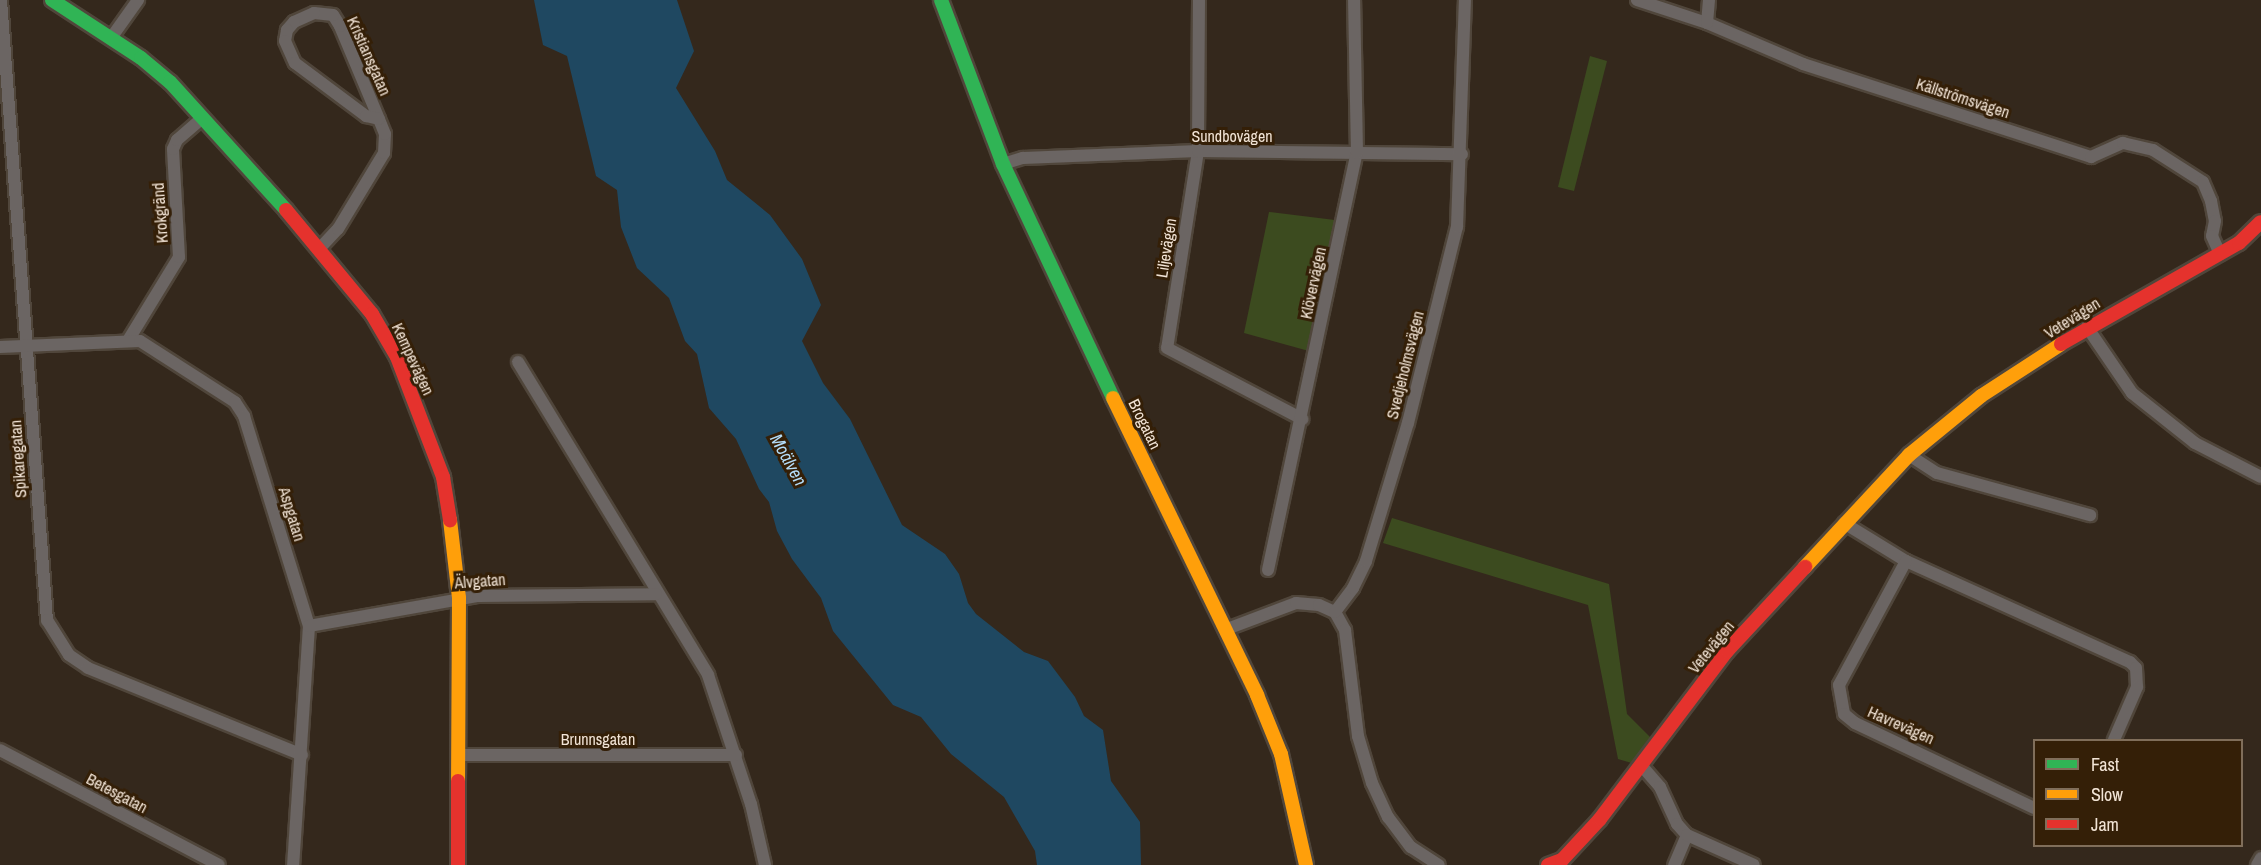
<!DOCTYPE html>
<html>
<head>
<meta charset="utf-8">
<style>
  body { margin:0 }
  #map { position:relative; width:2261px; height:865px; overflow:hidden; background:#34281c; font-family:"Archivo Narrow",sans-serif }
  div>[style] { position:absolute }
  .green>* { inset:0; background:#3c4b1f }
  .water>* { inset:0; background:#1f4861 }
  .roads { filter:drop-shadow(2px 0 #50463b) drop-shadow(-2px 0 #50463b) drop-shadow(0 2px #50463b) drop-shadow(0 -2px #50463b) }
  .street>* { height:12px; margin:-6px; padding:0 6px; transform-origin:6px; border-radius:6px; background:#6b6563 }
  .fast>* { height:14px; margin:-7px; padding:0 7px; transform-origin:7px; border-radius:7px; background:#30b455 }
  .slow>* { height:14px; margin:-7px; padding:0 7px; transform-origin:7px; border-radius:7px; background:#ff9f0a }
  .jam>* { height:14px; margin:-7px; padding:0 7px; transform-origin:7px; border-radius:7px; background:#e5322d }
  span { translate:-50% -50%; white-space:nowrap; text-align:center; line-height:1.15; -webkit-text-stroke:6px #341f07; paint-order:stroke }
  .street-label { font-size:16px; color:#f2e4d6 }
  .water-label { font-size:18px; color:#b4ddf9; font-style:italic }
  .legend { position:absolute; left:2033px; top:739px; width:210px; height:108px; box-sizing:border-box; background:#341f07; border:2px solid #806e5a; margin:0; padding:8px 10px; list-style:none; font-size:18px; color:#f2e4d6 }
  .legend li { display:flex; align-items:center; gap:12px; height:30px }
  .legend b { width:30px; border:2px solid #806e5a }
</style>
</head>
<body>
<div id="map">
  <div class="green">
    <i style="clip-path:polygon(1590px 56px,1607px 61px,1574px 191px,1558px 187px)"></i>
    <i style="clip-path:polygon(1269px 212px,1343px 221px,1316px 353px,1244px 333px)"></i>
    <i style="clip-path:polygon(1392px 518px,1609px 584px,1627px 714px,1652px 739px,1635px 764px,1618px 759px,1588px 605px,1383px 543px)"></i>
  </div>
  <div class="water">
    <i style="clip-path:polygon(534px 0,677px 0,694px 51px,676px 88px,715px 151px,727px 180px,770px 215px,802px 259px,821px 305px,802px 341px,823px 383px,850px 419px,902px 525px,945px 554px,959px 574px,968px 603px,976px 614px,1024px 652px,1048px 661px,1075px 697px,1084px 716px,1103px 730px,1111px 781px,1140px 822px,1141px 865px,1037px 865px,1035px 851px,1004px 797px,951px 754px,921px 717px,893px 705px,833px 631px,821px 598px,792px 559px,777px 531px,769px 502px,759px 489px,736px 439px,709px 408px,697px 354px,685px 341px,669px 298px,637px 268px,621px 227px,617px 190px,596px 176px,567px 56px,543px 45px)"></i>
  </div>
  <div class="roads">
    <div class="street">
      <i style="left:1px;top:0;width:622px;rotate:85.76deg"></i>
      <i style="left:47px;top:620px;width:41px;rotate:57.8deg"></i>
      <i style="left:69px;top:655px;width:23px;rotate:34deg"></i>
      <i style="left:88px;top:668px;width:231px;rotate:22.1deg"></i>
      <i style="left:1199px;top:0;width:151px;rotate:90.4deg"></i>
      <i style="left:1198px;top:151px;width:199px;rotate:98.9deg"></i>
      <i style="left:1167px;top:348px;width:153px;rotate:27.7deg"></i>
      <i style="left:1637px;top:0;width:74px;rotate:18.2deg"></i>
      <i style="left:1707px;top:23px;width:104px;rotate:23.1deg"></i>
      <i style="left:1803px;top:64px;width:303px;rotate:17.9deg"></i>
      <i style="left:2091px;top:157px;width:35px;rotate:-24deg"></i>
      <i style="left:2123px;top:143px;width:31px;rotate:13deg"></i>
      <i style="left:2153px;top:150px;width:59px;rotate:32.6deg"></i>
      <i style="left:2203px;top:182px;width:21px;rotate:67deg"></i>
      <i style="left:2211px;top:201px;width:20px;rotate:79deg"></i>
      <i style="left:2215px;top:221px;width:15px;rotate:101deg"></i>
      <i style="left:2212px;top:236px;width:20px;rotate:66deg"></i>
      <i style="left:1707px;top:23px;width:23px;rotate:-85deg"></i>
      <i style="left:111px;top:38px;width:47px;rotate:-54.6deg"></i>
      <i style="left:1003px;top:164px;width:21px;rotate:-17deg"></i>
      <i style="left:1023px;top:158px;width:175px;rotate:-2.3deg"></i>
      <i style="left:1198px;top:151px;width:264px;rotate:0.7deg"></i>
      <i style="left:320px;top:248px;width:26px;rotate:-47deg"></i>
      <i style="left:338px;top:229px;width:89px;rotate:-58.8deg"></i>
      <i style="left:384px;top:153px;width:19px;rotate:-87deg"></i>
      <i style="left:385px;top:134px;width:16px;rotate:-112deg"></i>
      <i style="left:379px;top:119px;width:101px;rotate:-112.8deg"></i>
      <i style="left:340px;top:26px;width:13px;rotate:-122deg"></i>
      <i style="left:333px;top:15px;width:19px;rotate:-174deg"></i>
      <i style="left:314px;top:13px;width:22px;rotate:156deg"></i>
      <i style="left:294px;top:22px;width:11px;rotate:131deg"></i>
      <i style="left:287px;top:30px;width:11px;rotate:100deg"></i>
      <i style="left:285px;top:41px;width:24px;rotate:66deg"></i>
      <i style="left:295px;top:63px;width:89px;rotate:36.7deg"></i>
      <i style="left:366px;top:116px;width:13px;rotate:13deg"></i>
      <i style="left:2087px;top:327px;width:80px;rotate:55.7deg"></i>
      <i style="left:2132px;top:393px;width:80px;rotate:38.4deg"></i>
      <i style="left:2195px;top:443px;width:74px;rotate:27.3deg"></i>
      <i style="left:129px;top:339px;width:96px;rotate:-58.6deg"></i>
      <i style="left:179px;top:257px;width:108px;rotate:-93.2deg"></i>
      <i style="left:173px;top:149px;width:10px;rotate:-66deg"></i>
      <i style="left:177px;top:140px;width:33px;rotate:-41deg"></i>
      <i style="left:0;top:347px;width:140px;rotate:-2.5deg"></i>
      <i style="left:140px;top:341px;width:113px;rotate:32.7deg"></i>
      <i style="left:235px;top:402px;width:17px;rotate:57deg"></i>
      <i style="left:244px;top:416px;width:220px;rotate:72.8deg"></i>
      <i style="left:309px;top:626px;width:240px;rotate:93.8deg"></i>
      <i style="left:518px;top:362px;width:366px;rotate:58.7deg"></i>
      <i style="left:708px;top:675px;width:136px;rotate:71.6deg"></i>
      <i style="left:751px;top:804px;width:63px;rotate:77.1deg"></i>
      <i style="left:1909px;top:455px;width:33px;rotate:33deg"></i>
      <i style="left:1937px;top:473px;width:159px;rotate:15.4deg"></i>
      <i style="left:1844px;top:523px;width:73px;rotate:31.5deg"></i>
      <i style="left:1906px;top:561px;width:246px;rotate:24.3deg"></i>
      <i style="left:2130px;top:662px;width:8px;rotate:45deg"></i>
      <i style="left:2136px;top:668px;width:19px;rotate:87deg"></i>
      <i style="left:2137px;top:687px;width:58px;rotate:113.5deg"></i>
      <i style="left:1906px;top:561px;width:141px;rotate:118.4deg"></i>
      <i style="left:1839px;top:685px;width:29px;rotate:80deg"></i>
      <i style="left:1844px;top:714px;width:14px;rotate:39deg"></i>
      <i style="left:1855px;top:723px;width:198px;rotate:25.4deg"></i>
      <i style="left:1268px;top:570px;width:426px;rotate:-78deg"></i>
      <i style="left:1357px;top:153px;width:153px;rotate:-91.1deg"></i>
      <i style="left:1335px;top:612px;width:21px;rotate:61deg"></i>
      <i style="left:1345px;top:630px;width:107px;rotate:83deg"></i>
      <i style="left:1358px;top:736px;width:49px;rotate:73.4deg"></i>
      <i style="left:1372px;top:783px;width:38px;rotate:65deg"></i>
      <i style="left:1388px;top:817px;width:38px;rotate:53deg"></i>
      <i style="left:1411px;top:847px;width:33px;rotate:33deg"></i>
      <i style="left:309px;top:626px;width:172px;rotate:-10.1deg"></i>
      <i style="left:478px;top:596px;width:178px;rotate:-0.6deg"></i>
      <i style="left:1227px;top:629px;width:74px;rotate:-20.6deg"></i>
      <i style="left:1296px;top:603px;width:23px;rotate:5deg"></i>
      <i style="left:1319px;top:605px;width:17px;rotate:24deg"></i>
      <i style="left:1335px;top:612px;width:30px;rotate:-53deg"></i>
      <i style="left:1353px;top:588px;width:30px;rotate:-64deg"></i>
      <i style="left:1366px;top:561px;width:144px;rotate:-73.1deg"></i>
      <i style="left:1408px;top:423px;width:202px;rotate:-76deg"></i>
      <i style="left:1457px;top:227px;width:227px;rotate:-88deg"></i>
      <i style="left:0;top:750px;width:247px;rotate:27.7deg"></i>
      <i style="left:460px;top:755px;width:276px"></i>
      <i style="left:1641px;top:765px;width:29px;rotate:49deg"></i>
      <i style="left:1660px;top:787px;width:41px;rotate:65.3deg"></i>
      <i style="left:1677px;top:824px;width:15px;rotate:48deg"></i>
      <i style="left:1687px;top:835px;width:33px;rotate:113deg"></i>
      <i style="left:1687px;top:835px;width:73px;rotate:24.1deg"></i>
      <i style="left:2257px;top:865px;width:8px;rotate:-60deg"></i>
    </div>
    <div class="fast">
      <i style="left:52px;top:0;width:106px;rotate:33.1deg"></i>
      <i style="left:141px;top:58px;width:38px;rotate:40deg"></i>
      <i style="left:170px;top:82px;width:173px;rotate:47.8deg"></i>
      <i style="left:941px;top:0;width:175px;rotate:69.3deg"></i>
      <i style="left:1003px;top:164px;width:259px;rotate:64.8deg"></i>
    </div>
    <div class="slow">
      <i style="left:1113px;top:398px;width:330px;rotate:64.1deg"></i>
      <i style="left:1257px;top:695px;width:64px;rotate:67.9deg"></i>
      <i style="left:1281px;top:754px;width:114px;rotate:77.3deg"></i>
      <i style="left:450px;top:520px;width:79px;rotate:83.4deg"></i>
      <i style="left:459px;top:598px;width:183px;rotate:90.3deg"></i>
      <i style="left:1805px;top:567px;width:153px;rotate:-47.1deg"></i>
      <i style="left:1909px;top:455px;width:93px;rotate:-39.3deg"></i>
      <i style="left:1981px;top:396px;width:95px;rotate:-33deg"></i>
    </div>
    <div class="jam">
      <i style="left:286px;top:210px;width:135px;rotate:50.4deg"></i>
      <i style="left:372px;top:314px;width:50px;rotate:59.8deg"></i>
      <i style="left:397px;top:357px;width:129px;rotate:69deg"></i>
      <i style="left:443px;top:477px;width:44px;rotate:80.8deg"></i>
      <i style="left:2061px;top:344px;width:205px;rotate:-29.6deg"></i>
      <i style="left:2239px;top:243px;width:30px;rotate:-44deg"></i>
      <i style="left:458px;top:865px;width:84px;rotate:-90deg"></i>
      <i style="left:1548px;top:865px;width:15px;rotate:-20deg"></i>
      <i style="left:1562px;top:860px;width:56px;rotate:-47.2deg"></i>
      <i style="left:1600px;top:819px;width:211px;rotate:-52.9deg"></i>
      <i style="left:1727px;top:651px;width:115px;rotate:-47.1deg"></i>
    </div>
  </div>
  <div class="street-label">
    <span style="left:369px;top:56px;rotate:66deg">Kristiansgatan</span>
    <span style="left:1963px;top:98px;rotate:18deg">Källströmsvägen</span>
    <span style="left:1232px;top:136px">Sundbovägen</span>
    <span style="left:160px;top:213px;rotate:-94deg">Krokgränd</span>
    <span style="left:1166px;top:248px;rotate:-81deg">Liljevägen</span>
    <span style="left:1313px;top:283px;rotate:-78deg">Klövervägen</span>
    <span style="left:2072px;top:318px;rotate:-32deg">Vetevägen</span>
    <span style="left:413px;top:359px;rotate:65deg">Kempevägen</span>
    <span style="left:1405px;top:365px;rotate:-76deg">Svedjeholmsvägen</span>
    <span style="left:1145px;top:424px;rotate:64deg">Brogatan</span>
    <span style="left:18px;top:459px;rotate:-94deg">Spikaregatan</span>
    <span style="left:292px;top:514px;rotate:73deg">Aspgatan</span>
    <span style="left:480px;top:581px;rotate:-4deg">Älvgatan</span>
    <span style="left:1711px;top:647px;rotate:-51deg">Vetevägen</span>
    <span style="left:1901px;top:725px;rotate:24deg">Havrevägen</span>
    <span style="left:598px;top:739px">Brunnsgatan</span>
    <span style="left:117px;top:793px;rotate:28deg">Betesgatan</span>
  </div>
  <div class="water-label">
    <span style="left:788px;top:460px;rotate:61deg">Moälven</span>
  </div>
  <ul class="legend">
  <li><b style="height:8px;background:#30b455"></b>Fast</li>
  <li><b style="height:8px;background:#ff9f0a"></b>Slow</li>
  <li><b style="height:8px;background:#e5322d"></b>Jam</li>
  </ul>
</div>
</body>
</html>
